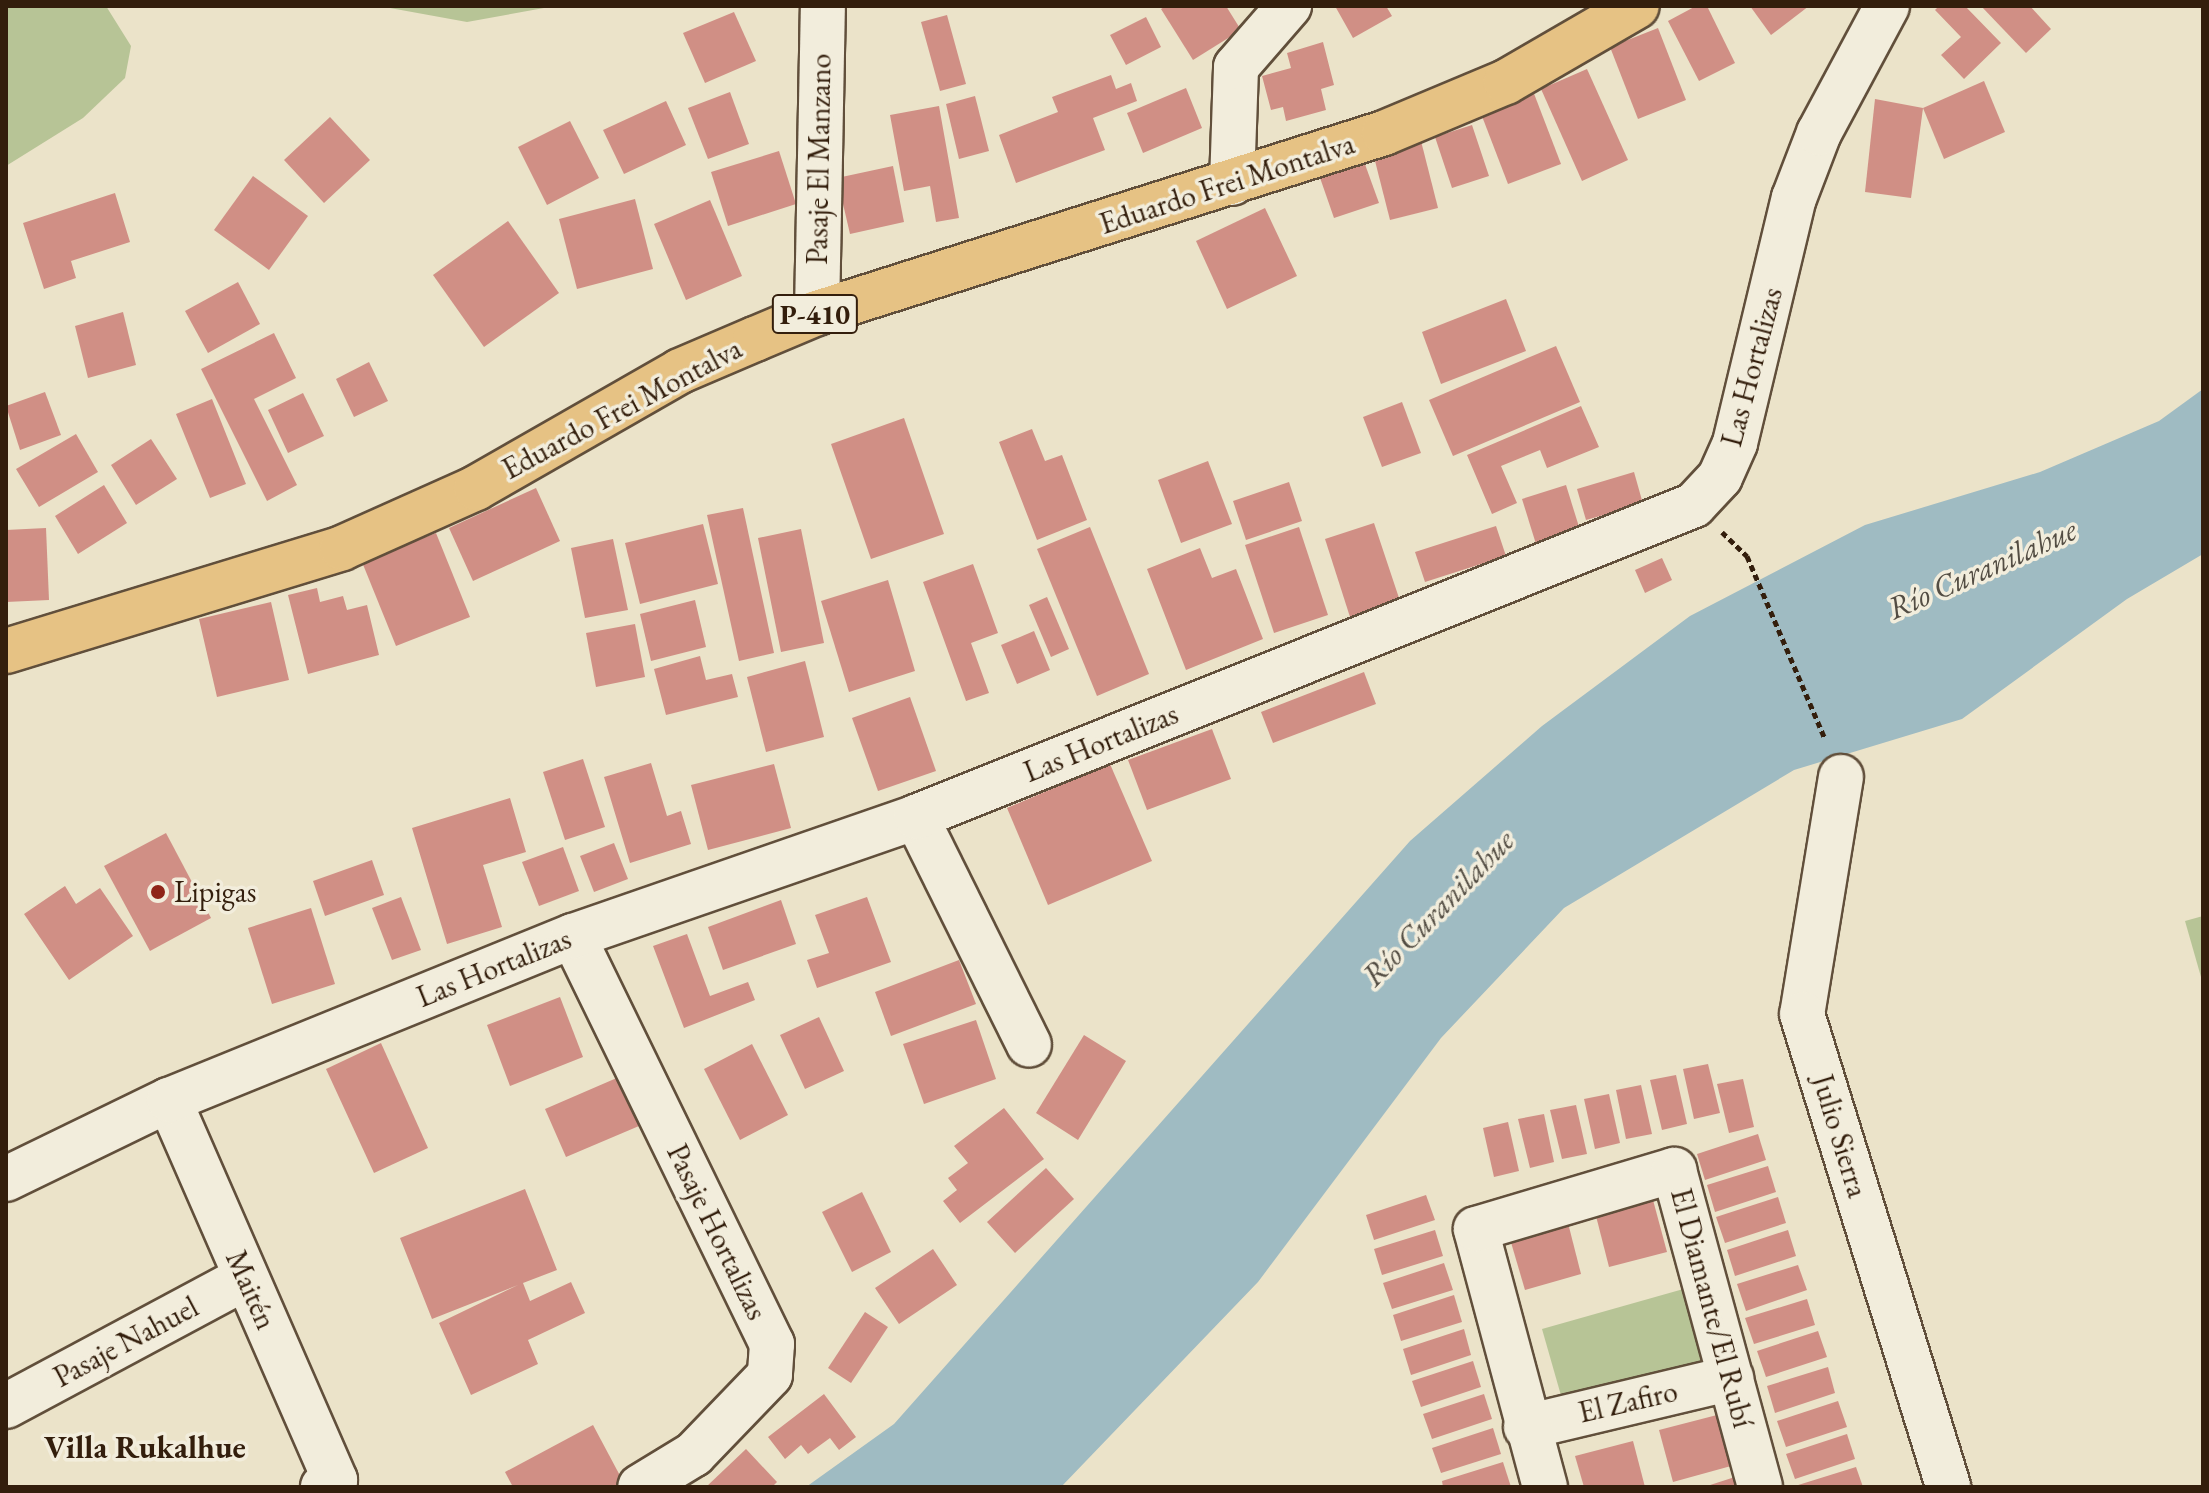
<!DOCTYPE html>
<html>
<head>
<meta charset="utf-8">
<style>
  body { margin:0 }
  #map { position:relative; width:2209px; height:1493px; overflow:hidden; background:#ebe3c9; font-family:"EB Garamond",serif }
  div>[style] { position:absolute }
  .green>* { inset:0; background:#b7c496 }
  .water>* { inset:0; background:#9fbbc2 }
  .building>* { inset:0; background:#d08f85 }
  .path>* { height:5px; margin-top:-2.5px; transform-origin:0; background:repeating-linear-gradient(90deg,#331e0c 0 6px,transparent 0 10px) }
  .roads { filter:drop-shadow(2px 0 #614f3b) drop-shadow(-2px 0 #614f3b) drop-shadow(0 2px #614f3b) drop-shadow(0 -2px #614f3b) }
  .minor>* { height:44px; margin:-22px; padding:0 22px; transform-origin:22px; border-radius:22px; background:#f2eddc }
  .major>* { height:44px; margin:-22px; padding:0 22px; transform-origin:22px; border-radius:22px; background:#e6c284 }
  .dots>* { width:22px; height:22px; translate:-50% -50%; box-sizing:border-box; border:4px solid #f2eddc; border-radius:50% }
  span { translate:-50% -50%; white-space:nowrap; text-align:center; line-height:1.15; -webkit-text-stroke:7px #f2eddc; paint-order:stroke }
  .shield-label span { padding:2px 6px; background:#f2eddc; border:2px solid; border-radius:6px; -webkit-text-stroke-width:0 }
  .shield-label { font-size:28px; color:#331e0c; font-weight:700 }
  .street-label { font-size:30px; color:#331e0c }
  .poi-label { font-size:30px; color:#331e0c }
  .left { translate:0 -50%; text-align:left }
  .water-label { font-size:32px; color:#534d43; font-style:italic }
  .neighbourhood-label { font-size:32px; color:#331e0c; font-weight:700 }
  .frame { position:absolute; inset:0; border:8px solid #331e0c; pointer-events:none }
</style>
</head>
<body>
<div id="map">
  <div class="green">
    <i style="clip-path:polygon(6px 6px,106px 6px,131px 46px,125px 78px,83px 118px,6px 166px)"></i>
    <i style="clip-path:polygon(379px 6px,555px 6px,467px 22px)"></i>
    <i style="clip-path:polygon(2203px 916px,2203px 984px,2185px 921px)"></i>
    <i style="clip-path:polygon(1687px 1288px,1710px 1371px,1566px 1413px,1542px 1329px)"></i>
  </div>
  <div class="water">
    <i style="clip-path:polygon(2203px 389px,2203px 554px,2127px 599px,1962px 719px,1794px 770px,1564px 908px,1441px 1038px,1258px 1282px,1061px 1487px,806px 1487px,894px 1424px,1410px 841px,1542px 726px,1690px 616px,1865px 525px,2040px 472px,2159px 421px)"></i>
  </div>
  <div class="building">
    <i style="clip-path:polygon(1166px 6px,1226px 6px,1241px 30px,1193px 60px,1161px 9px)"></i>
    <i style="clip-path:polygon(1335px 6px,1386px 6px,1392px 16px,1353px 38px)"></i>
    <i style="clip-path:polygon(1696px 6px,1707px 6px,1735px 63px,1699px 81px,1668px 21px)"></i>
    <i style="clip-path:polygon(1750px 6px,1809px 6px,1771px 35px)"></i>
    <i style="clip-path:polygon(1939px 6px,1965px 6px,2001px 43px,1964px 79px,1941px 55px,1961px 37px,1935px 10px)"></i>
    <i style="clip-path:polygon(1981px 6px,2030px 6px,2051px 29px,2026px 53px)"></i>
    <i style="clip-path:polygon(734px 12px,756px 61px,705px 83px,683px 33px)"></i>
    <i style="clip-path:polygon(947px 15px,966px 84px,940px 91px,921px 22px)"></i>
    <i style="clip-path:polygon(1146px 17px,1161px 47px,1126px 65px,1110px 35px)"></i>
    <i style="clip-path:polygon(1658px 28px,1686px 100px,1638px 119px,1610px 47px)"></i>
    <i style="clip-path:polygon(1323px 42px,1334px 85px,1321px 89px,1326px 110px,1286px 121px,1283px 107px,1271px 110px,1262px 76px,1291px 68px,1287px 53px)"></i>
    <i style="clip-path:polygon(1587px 69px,1628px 160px,1582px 181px,1541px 89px)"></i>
    <i style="clip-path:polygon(1111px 75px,1116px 89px,1131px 83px,1137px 101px,1093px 118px,1105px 150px,1016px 183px,999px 135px,1058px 112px,1052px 97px)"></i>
    <i style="clip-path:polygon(1984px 81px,2005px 132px,1944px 159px,1923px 108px)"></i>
    <i style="clip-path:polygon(1186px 88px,1202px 128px,1143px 153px,1127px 113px)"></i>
    <i style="clip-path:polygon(1533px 91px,1561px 164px,1508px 184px,1480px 111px)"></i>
    <i style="clip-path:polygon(730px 92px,749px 144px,708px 159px,688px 108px)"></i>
    <i style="clip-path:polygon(975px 96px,989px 151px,959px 159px,946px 104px)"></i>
    <i style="clip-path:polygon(1875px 99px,1923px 108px,1911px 198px,1865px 192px)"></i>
    <i style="clip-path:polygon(666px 101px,686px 145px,624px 174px,603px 130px)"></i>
    <i style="clip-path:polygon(939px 106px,959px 218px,936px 222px,930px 186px,904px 191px,890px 115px)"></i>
    <i style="clip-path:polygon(330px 117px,370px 160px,324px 203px,284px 160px)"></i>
    <i style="clip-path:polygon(570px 121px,599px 178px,547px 205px,518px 147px)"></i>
    <i style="clip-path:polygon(1472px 125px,1489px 176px,1452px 188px,1435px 137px)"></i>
    <i style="clip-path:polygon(1421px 141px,1438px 208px,1390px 220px,1373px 153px)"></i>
    <i style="clip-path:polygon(779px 151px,796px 204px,728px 226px,711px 172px)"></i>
    <i style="clip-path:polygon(1362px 156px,1379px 203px,1334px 218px,1318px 172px)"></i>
    <i style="clip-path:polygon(893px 166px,904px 222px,850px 234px,837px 178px)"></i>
    <i style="clip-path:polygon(253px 176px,308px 216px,269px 270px,214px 230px)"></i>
    <i style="clip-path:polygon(115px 193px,130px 242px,71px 261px,76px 278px,44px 289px,23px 223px)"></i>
    <i style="clip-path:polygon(635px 199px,653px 269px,577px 289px,559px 219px)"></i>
    <i style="clip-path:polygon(710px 200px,742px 276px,686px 300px,654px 224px)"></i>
    <i style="clip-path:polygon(1265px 208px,1297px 276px,1227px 309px,1196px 241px)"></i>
    <i style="clip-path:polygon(508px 221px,559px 293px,484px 347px,433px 275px)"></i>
    <i style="clip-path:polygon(238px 282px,260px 324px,208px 353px,185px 311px)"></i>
    <i style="clip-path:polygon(1506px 299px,1526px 351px,1441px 384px,1422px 332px)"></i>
    <i style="clip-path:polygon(123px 312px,136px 365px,88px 378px,75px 326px)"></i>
    <i style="clip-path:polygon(274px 333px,296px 378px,254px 399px,297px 485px,267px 501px,201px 369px)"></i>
    <i style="clip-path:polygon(1556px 346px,1580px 402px,1453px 456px,1429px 400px)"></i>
    <i style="clip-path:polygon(369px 362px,388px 401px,354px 417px,336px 379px)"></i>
    <i style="clip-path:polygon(45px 392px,61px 435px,20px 450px,6px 406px)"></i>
    <i style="clip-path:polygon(303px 393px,324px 436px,288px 453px,268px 410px)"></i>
    <i style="clip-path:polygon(212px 399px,246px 484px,210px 498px,176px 414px)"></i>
    <i style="clip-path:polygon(1402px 402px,1421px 453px,1382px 467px,1363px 417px)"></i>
    <i style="clip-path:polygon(1581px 406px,1599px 447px,1547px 468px,1540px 450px,1501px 466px,1517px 503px,1492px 514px,1467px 455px)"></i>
    <i style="clip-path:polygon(904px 418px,944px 534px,871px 559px,831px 444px)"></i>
    <i style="clip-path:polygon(1032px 429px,1045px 461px,1062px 455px,1087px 520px,1037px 540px,999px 442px)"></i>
    <i style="clip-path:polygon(76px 434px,98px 472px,39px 507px,16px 469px)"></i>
    <i style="clip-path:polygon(151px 439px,177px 479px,136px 505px,111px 465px)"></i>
    <i style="clip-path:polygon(1208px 461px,1232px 524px,1181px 543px,1158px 480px)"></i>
    <i style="clip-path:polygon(1634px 472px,1643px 504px,1586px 520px,1577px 489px)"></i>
    <i style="clip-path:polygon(1289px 482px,1302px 521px,1246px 540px,1233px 501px)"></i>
    <i style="clip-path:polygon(104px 485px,127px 523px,78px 554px,55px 516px)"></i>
    <i style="clip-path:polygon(1566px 485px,1580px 530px,1536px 544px,1522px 499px)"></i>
    <i style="clip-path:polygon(536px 488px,560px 541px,473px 581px,449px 528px)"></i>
    <i style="clip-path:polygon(743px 508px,774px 653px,739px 661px,707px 515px)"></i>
    <i style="clip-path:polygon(1374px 523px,1400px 601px,1350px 617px,1325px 539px)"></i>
    <i style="clip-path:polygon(703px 524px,718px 584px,640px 604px,625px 543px)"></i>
    <i style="clip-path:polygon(1496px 526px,1506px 556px,1425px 582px,1415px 552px)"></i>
    <i style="clip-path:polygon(1090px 527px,1149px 674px,1097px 696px,1037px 549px)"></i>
    <i style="clip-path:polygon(1299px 527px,1328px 615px,1274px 633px,1245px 545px)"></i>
    <i style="clip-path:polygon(46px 528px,49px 600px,6px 602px,6px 530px)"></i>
    <i style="clip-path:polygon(801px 529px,824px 643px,781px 652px,758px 538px)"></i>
    <i style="clip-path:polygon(436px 533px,470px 617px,396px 646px,362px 562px)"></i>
    <i style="clip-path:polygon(613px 539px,628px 610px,585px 618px,571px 548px)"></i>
    <i style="clip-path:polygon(1200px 548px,1212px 578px,1236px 569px,1263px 639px,1186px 670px,1147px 569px)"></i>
    <i style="clip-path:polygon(1662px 558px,1672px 580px,1645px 593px,1635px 570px)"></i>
    <i style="clip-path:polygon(973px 564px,998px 633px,971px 643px,989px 693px,966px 701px,923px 582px)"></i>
    <i style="clip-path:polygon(888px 580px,915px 671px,849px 692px,821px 601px)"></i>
    <i style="clip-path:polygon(317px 588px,320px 602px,343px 596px,347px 610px,367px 605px,379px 655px,308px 674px,288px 595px)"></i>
    <i style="clip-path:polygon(1047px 597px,1069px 649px,1051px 657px,1029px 605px)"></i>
    <i style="clip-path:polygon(695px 600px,706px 647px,651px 661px,640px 614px)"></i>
    <i style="clip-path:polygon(271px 602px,289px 680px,217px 697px,199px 619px)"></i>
    <i style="clip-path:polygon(635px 624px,645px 677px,596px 687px,586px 633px)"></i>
    <i style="clip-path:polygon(1034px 631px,1050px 670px,1017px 684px,1001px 645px)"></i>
    <i style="clip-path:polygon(700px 656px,706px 680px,732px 674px,738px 697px,666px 715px,654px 669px)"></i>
    <i style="clip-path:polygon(805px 661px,824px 737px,766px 752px,747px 677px)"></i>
    <i style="clip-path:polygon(1364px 672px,1376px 704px,1273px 743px,1261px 712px)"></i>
    <i style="clip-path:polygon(910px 697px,936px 771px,878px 791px,852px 718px)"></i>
    <i style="clip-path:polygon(1212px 729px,1231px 779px,1147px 810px,1128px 760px)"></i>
    <i style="clip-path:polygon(583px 759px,605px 827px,565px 840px,543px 772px)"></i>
    <i style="clip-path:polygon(651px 763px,667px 816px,681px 811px,691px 844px,630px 863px,604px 777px)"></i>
    <i style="clip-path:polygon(774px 764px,791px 828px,708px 850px,691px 785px)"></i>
    <i style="clip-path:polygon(1110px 764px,1152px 861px,1048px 905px,1007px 808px)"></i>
    <i style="clip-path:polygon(510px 798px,526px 852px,483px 865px,502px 927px,447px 944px,412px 828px)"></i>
    <i style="clip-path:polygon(166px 833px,211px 918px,150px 951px,104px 866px)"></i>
    <i style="clip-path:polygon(614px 843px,628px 879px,594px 892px,580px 856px)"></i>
    <i style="clip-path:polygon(563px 847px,579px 891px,539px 906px,522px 862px)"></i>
    <i style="clip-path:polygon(372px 860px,384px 895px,325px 916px,313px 881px)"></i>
    <i style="clip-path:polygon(65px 886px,76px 904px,100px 888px,133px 936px,69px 980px,24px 914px)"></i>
    <i style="clip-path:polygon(401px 897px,421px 950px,392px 960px,372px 908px)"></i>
    <i style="clip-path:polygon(867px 897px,891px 962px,817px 988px,807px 960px,829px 953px,815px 915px)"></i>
    <i style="clip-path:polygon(781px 900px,796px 944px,723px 970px,708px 927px)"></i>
    <i style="clip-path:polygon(311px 908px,335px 984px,272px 1004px,248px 928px)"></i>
    <i style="clip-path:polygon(687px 934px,710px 996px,748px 982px,755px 1000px,684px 1028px,653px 946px)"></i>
    <i style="clip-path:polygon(959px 960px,976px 1004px,891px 1036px,875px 992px)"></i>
    <i style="clip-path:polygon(560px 997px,583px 1057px,510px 1086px,487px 1025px)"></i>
    <i style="clip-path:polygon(819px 1017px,844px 1071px,805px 1089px,780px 1035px)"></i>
    <i style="clip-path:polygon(976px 1020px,996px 1079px,924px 1104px,903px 1044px)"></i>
    <i style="clip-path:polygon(1084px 1035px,1126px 1061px,1078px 1140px,1036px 1113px)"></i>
    <i style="clip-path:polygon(381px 1043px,428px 1148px,374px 1173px,326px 1069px)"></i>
    <i style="clip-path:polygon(752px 1044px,788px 1115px,740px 1140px,704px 1069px)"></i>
    <i style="clip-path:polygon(1708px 1064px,1720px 1113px,1694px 1119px,1683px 1069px)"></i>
    <i style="clip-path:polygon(1676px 1075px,1687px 1124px,1662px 1130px,1650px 1080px)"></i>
    <i style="clip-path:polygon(619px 1077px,639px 1126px,566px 1157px,545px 1109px)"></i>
    <i style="clip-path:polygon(1743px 1079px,1754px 1127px,1729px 1133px,1717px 1084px)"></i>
    <i style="clip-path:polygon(1641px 1085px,1652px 1134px,1626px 1139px,1616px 1090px)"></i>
    <i style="clip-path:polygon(1609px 1094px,1620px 1143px,1595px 1149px,1584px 1099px)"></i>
    <i style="clip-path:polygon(1576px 1105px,1587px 1154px,1562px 1159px,1550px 1110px)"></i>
    <i style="clip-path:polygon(1004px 1108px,1044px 1159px,960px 1223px,943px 1201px,957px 1190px,948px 1178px,968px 1163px,954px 1146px)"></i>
    <i style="clip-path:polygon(1544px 1114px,1554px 1162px,1530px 1168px,1518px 1119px)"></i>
    <i style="clip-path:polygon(1508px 1122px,1519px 1171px,1494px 1177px,1483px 1128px)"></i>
    <i style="clip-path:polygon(1758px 1134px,1766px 1160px,1705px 1180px,1697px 1154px)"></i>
    <i style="clip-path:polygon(1768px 1166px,1776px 1192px,1715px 1212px,1707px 1185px)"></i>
    <i style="clip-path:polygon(1046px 1168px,1074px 1199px,1015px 1253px,987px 1222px)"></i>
    <i style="clip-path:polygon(525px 1189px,557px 1270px,523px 1283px,530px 1301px,571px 1282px,585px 1313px,528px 1340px,538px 1364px,471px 1395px,439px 1323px,518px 1285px,432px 1319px,400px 1238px)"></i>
    <i style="clip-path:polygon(862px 1192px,891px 1252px,852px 1272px,822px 1212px)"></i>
    <i style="clip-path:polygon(1426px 1195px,1435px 1220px,1374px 1240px,1366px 1215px)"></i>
    <i style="clip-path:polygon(1778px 1197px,1786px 1223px,1725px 1243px,1716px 1217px)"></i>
    <i style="clip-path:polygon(1653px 1200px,1667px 1252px,1609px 1267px,1596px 1216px)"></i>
    <i style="clip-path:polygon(1568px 1223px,1581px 1274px,1525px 1290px,1510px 1239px)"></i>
    <i style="clip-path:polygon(1435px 1230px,1443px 1256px,1382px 1275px,1374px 1249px)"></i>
    <i style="clip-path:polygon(1788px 1230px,1796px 1256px,1735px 1276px,1727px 1250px)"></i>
    <i style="clip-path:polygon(933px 1249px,957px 1285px,899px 1324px,875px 1288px)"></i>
    <i style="clip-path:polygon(1444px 1263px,1453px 1290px,1392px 1309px,1383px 1283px)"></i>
    <i style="clip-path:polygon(1798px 1265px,1807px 1290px,1746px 1311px,1737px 1284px)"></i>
    <i style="clip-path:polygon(1454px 1295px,1462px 1322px,1401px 1341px,1393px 1315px)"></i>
    <i style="clip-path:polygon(1807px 1299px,1815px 1325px,1754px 1344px,1745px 1318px)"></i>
    <i style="clip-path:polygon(865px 1312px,888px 1327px,851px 1383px,828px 1368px)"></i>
    <i style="clip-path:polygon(1464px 1329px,1471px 1355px,1411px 1375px,1403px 1349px)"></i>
    <i style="clip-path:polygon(1818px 1331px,1827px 1357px,1766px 1377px,1757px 1351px)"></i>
    <i style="clip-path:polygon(1473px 1361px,1481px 1387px,1421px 1407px,1412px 1381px)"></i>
    <i style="clip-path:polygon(1828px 1367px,1835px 1393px,1775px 1413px,1767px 1386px)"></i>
    <i style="clip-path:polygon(824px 1394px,856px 1437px,839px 1450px,830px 1438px,808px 1454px,801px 1445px,785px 1459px,768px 1437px)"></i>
    <i style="clip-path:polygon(1484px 1394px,1492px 1419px,1432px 1439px,1423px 1414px)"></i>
    <i style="clip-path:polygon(1838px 1401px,1847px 1427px,1786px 1447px,1777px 1421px)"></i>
    <i style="clip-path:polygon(1717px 1415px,1731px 1466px,1673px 1482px,1659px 1430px)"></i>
    <i style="clip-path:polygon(593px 1425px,625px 1485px,513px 1487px,505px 1472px)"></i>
    <i style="clip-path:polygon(1493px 1428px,1501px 1454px,1441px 1473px,1432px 1448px)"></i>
    <i style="clip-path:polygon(1847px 1434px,1855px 1459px,1795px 1479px,1786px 1454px)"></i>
    <i style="clip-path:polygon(1633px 1441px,1645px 1487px,1584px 1487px,1575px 1456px)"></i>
    <i style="clip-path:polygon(746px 1449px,777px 1482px,772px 1487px,706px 1487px)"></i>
    <i style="clip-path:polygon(1503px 1462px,1511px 1487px,1443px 1487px,1442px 1481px)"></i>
    <i style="clip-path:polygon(1856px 1467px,1863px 1487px,1795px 1487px,1795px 1486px)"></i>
    <i style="clip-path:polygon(1738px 1476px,1741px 1487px,1707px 1487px,1707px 1486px)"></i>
  </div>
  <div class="path">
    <i style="left:1722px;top:532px;width:35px;rotate:44deg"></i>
    <i style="left:1747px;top:556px;width:199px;rotate:66.9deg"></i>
  </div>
  <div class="roads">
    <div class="minor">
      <i style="left:1232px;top:183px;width:116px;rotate:-88deg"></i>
      <i style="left:1236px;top:67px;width:81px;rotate:-49deg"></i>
      <i style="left:817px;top:313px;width:307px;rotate:-88.9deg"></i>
      <i style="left:1841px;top:777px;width:240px;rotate:99.3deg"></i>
      <i style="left:1802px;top:1014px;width:495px;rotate:72.8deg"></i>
      <i style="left:916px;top:817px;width:254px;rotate:63.6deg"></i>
      <i style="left:573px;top:936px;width:454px;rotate:64deg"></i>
      <i style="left:772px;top:1344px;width:31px;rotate:94deg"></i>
      <i style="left:770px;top:1375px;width:110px;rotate:133.9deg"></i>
      <i style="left:694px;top:1454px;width:63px;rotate:148.6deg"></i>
      <i style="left:169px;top:1100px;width:415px;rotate:66.4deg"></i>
      <i style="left:335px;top:1480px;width:14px;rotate:150deg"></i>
      <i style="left:6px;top:1179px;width:181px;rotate:-25.9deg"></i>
      <i style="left:169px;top:1100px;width:436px;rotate:-22.1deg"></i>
      <i style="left:573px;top:936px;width:363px;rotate:-19.1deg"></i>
      <i style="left:916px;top:817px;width:838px;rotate:-21.85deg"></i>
      <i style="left:1694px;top:505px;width:38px;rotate:-47deg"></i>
      <i style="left:1720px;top:477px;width:37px;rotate:-66deg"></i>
      <i style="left:1735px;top:443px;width:252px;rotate:-76.5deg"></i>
      <i style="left:1794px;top:198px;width:70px;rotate:-69deg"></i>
      <i style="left:1819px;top:133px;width:144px;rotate:-61.8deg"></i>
      <i style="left:6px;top:1406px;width:271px;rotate:-28.2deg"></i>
      <i style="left:1526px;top:1427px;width:211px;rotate:-13.4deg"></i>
      <i style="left:1545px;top:1487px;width:267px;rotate:-105deg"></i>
      <i style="left:1476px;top:1229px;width:207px;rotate:-16.6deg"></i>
      <i style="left:1674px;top:1170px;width:328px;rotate:74.8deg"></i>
    </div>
    <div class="major">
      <i style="left:6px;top:651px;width:351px;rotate:-17deg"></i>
      <i style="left:342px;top:548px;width:147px;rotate:-24.1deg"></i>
      <i style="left:476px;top:488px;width:235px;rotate:-29.8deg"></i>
      <i style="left:680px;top:371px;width:82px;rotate:-23.1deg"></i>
      <i style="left:755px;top:339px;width:67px;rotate:-22.8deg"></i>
      <i style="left:817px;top:313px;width:595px;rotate:-17.61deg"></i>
      <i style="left:1384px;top:133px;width:132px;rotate:-22.7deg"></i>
      <i style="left:1506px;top:82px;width:151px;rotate:-30.1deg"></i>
    </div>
  </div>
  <div class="dots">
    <i style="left:158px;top:892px;background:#8f2418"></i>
  </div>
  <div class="shield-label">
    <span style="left:815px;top:314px">P-410</span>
  </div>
  <div class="street-label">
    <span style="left:819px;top:159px;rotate:-89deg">Pasaje El Manzano</span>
    <span style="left:1227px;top:184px;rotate:-18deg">Eduardo Frei Montalva</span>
    <span style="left:1752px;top:367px;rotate:-75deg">Las Hortalizas</span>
    <span style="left:622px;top:409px;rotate:-28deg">Eduardo Frei Montalva</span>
    <span style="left:1101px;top:743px;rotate:-22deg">Las Hortalizas</span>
    <span style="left:494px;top:968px;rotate:-22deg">Las Hortalizas</span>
    <span style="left:1840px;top:1136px;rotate:73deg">Julio Sierra</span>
    <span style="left:717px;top:1232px;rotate:64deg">Pasaje Hortalizas</span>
    <span style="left:251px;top:1290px;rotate:66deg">Maitén</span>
    <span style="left:1712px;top:1308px;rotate:75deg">El Diamante/El Rubí</span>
    <span style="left:126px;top:1342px;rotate:-28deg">Pasaje Nahuel</span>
    <span style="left:1628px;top:1402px;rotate:-13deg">El Zafiro</span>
  </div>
  <div class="poi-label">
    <span class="left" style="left:174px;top:892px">Lipigas</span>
  </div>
  <div class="water-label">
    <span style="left:1982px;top:569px;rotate:-24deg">Río Curanilahue</span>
    <span style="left:1438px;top:908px;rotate:-46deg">Río Curanilahue</span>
  </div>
  <div class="neighbourhood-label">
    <span style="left:145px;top:1447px">Villa Rukalhue</span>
  </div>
  <div class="frame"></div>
</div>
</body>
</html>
